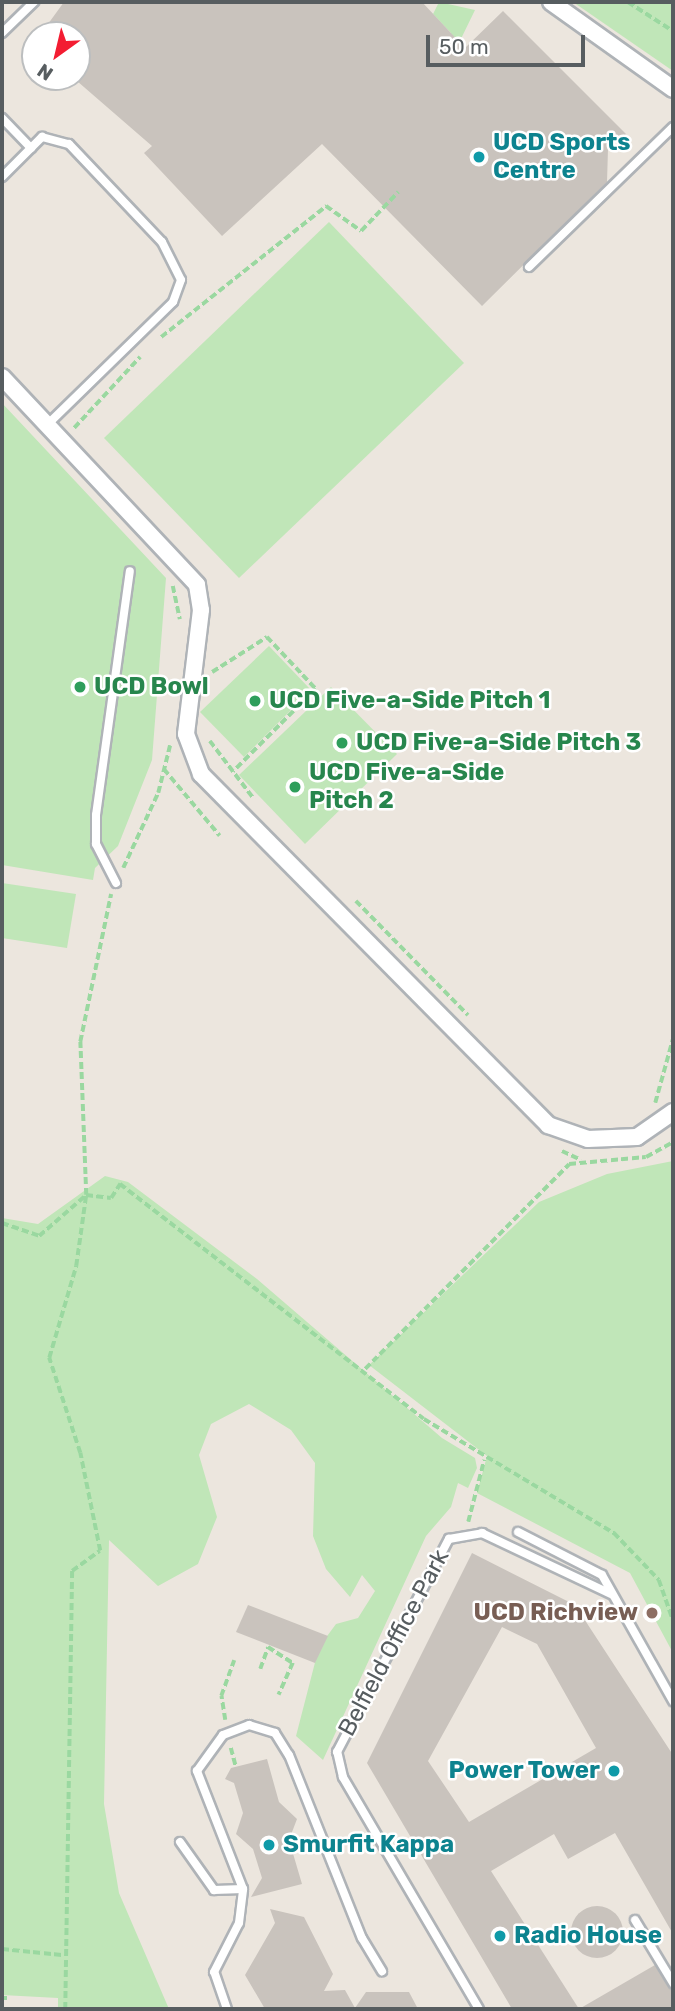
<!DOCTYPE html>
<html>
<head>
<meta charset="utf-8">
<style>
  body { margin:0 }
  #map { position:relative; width:675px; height:2011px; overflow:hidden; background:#ece6de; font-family:Rubik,sans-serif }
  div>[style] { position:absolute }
  .green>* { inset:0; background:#c0e6b8 }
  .building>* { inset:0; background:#c9c3bd }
  .round { border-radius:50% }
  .path>* { height:3.5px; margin-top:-1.75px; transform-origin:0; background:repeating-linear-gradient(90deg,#9ad8a0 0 7px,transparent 0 10.5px) }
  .roads { filter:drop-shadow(2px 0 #afb3b7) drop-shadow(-2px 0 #afb3b7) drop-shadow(0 2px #afb3b7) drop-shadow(0 -2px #afb3b7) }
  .lane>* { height:8px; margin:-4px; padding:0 4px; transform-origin:4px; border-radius:4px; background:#fff }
  .street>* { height:16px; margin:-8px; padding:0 8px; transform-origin:8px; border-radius:8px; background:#fff }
  .dots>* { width:19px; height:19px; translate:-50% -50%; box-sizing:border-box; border:4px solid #fff; border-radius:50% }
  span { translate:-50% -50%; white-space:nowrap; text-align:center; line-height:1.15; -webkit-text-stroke:5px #fff; paint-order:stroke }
  .culture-label { font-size:24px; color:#0d838f; font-weight:700 }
  .left { translate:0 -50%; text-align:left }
  .right { translate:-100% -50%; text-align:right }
  .leisure-label { font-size:24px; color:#27864d; font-weight:700 }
  .education-label { font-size:24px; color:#785e54; font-weight:700 }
  .street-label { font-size:24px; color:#575d60 }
  .frame { position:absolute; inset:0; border:4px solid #575d60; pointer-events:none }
  .north { position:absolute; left:21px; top:21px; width:70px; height:70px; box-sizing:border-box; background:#fff; border:2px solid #bcbebf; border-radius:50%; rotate:214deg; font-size:19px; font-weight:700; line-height:28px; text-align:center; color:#575d60 }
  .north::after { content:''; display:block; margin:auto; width:24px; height:32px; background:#f31d32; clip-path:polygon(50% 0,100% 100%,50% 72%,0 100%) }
  .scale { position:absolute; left:426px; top:35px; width:159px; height:32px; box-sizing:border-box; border:4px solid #575d60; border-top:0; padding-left:9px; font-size:21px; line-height:24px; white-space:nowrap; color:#575d60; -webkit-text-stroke:5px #fff; paint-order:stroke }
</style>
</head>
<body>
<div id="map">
  <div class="green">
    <i style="clip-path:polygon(439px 2px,475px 10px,457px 47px,439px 47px,451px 33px,433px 14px)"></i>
    <i style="clip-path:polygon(573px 2px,673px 2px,673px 71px)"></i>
    <i style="clip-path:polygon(329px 222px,464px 363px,239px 578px,104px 438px)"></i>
    <i style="clip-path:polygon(2px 403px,166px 578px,152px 760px,118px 846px,95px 868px,93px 880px,2px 865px)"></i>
    <i style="clip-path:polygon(269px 646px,311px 690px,244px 757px,200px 712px)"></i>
    <i style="clip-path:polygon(331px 687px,397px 754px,305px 844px,239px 775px)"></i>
    <i style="clip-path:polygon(2px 883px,76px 894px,67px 948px,2px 938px)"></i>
    <i style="clip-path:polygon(673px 1161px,673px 1653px,630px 1573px,477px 1493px,487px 1456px,369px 1365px,539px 1202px,607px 1174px)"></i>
    <i style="clip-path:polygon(105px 1176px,128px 1182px,257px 1279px,442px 1438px,475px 1458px,477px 1468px,468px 1488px,458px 1483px,451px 1507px,426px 1536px,323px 1760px,296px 1736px,319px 1647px,336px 1624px,358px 1618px,375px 1591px,362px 1575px,350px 1597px,326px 1569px,313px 1536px,315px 1463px,291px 1430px,249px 1404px,211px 1424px,199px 1455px,217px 1517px,198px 1564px,158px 1586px,109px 1540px,104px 1804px,119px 1893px,169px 2009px,58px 2009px,58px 1998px,2px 1995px,2px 1218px,38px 1224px)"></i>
  </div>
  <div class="building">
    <i style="clip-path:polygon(64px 2px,422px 2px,465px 48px,503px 11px,626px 134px,608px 149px,607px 182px,482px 306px,322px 144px,222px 236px,144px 153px,152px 146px,77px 81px,77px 35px,40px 35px)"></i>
    <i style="clip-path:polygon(evenodd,472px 1553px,575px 1605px,673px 1755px,673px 1934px,615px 1833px,568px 1859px,554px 1834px,491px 1871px,579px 2009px,655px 1965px,673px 1989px,673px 2009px,512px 2009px,367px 1763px,472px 1553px,502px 1627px,537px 1644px,596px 1748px,469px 1822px,428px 1761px,502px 1627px)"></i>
    <i style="clip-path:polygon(248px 1605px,328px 1636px,315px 1663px,236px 1632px)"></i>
    <i style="clip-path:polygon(267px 1759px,279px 1802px,297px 1819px,289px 1840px,302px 1884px,251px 1897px,262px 1878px,253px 1849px,236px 1834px,243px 1813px,234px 1783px,225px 1779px,231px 1768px)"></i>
    <i class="round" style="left:571px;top:1906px;width:52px;height:52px"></i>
    <i style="clip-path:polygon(270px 1909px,304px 1917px,333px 1974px,324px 1991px,345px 1990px,355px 2008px,366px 1992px,409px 1992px,418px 2009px,265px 2009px,245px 1975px,275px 1923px)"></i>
  </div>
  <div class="path">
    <i style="left:628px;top:2px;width:54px;rotate:32.8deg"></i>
    <i style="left:161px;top:337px;width:211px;rotate:-38.4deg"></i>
    <i style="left:326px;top:206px;width:43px;rotate:35.5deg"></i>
    <i style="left:361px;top:231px;width:54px;rotate:-46.5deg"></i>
    <i style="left:74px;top:428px;width:97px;rotate:-47.1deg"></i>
    <i style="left:173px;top:586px;width:34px;rotate:78deg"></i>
    <i style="left:212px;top:672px;width:65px;rotate:-32.5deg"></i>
    <i style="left:267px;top:637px;width:71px;rotate:46.7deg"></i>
    <i style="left:316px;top:689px;width:117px;rotate:135deg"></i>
    <i style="left:210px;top:741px;width:73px;rotate:52.8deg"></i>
    <i style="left:164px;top:769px;width:87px;rotate:50.1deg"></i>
    <i style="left:123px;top:868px;width:83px;rotate:-65deg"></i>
    <i style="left:158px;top:793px;width:49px;rotate:-76deg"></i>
    <i style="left:356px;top:901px;width:160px;rotate:45.5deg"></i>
    <i style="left:655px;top:1103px;width:67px;rotate:-74.5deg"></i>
    <i style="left:562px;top:1151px;width:21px;rotate:25deg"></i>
    <i style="left:2px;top:1223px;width:39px;rotate:19deg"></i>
    <i style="left:39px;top:1236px;width:62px;rotate:-41.1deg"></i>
    <i style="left:86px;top:1195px;width:25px;rotate:7deg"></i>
    <i style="left:111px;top:1198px;width:17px;rotate:-57deg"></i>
    <i style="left:120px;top:1184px;width:384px;rotate:37.7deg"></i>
    <i style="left:424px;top:1419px;width:222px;rotate:31deg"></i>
    <i style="left:614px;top:1533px;width:65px;rotate:46.2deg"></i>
    <i style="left:659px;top:1580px;width:42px;rotate:70.7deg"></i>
    <i style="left:365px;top:1369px;width:289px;rotate:-45.1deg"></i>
    <i style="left:569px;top:1164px;width:77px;rotate:-5.2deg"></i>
    <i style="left:646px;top:1157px;width:31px;rotate:-29deg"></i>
    <i style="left:468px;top:1522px;width:64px;rotate:-75.5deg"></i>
    <i style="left:260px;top:1669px;width:23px;rotate:-70deg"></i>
    <i style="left:268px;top:1647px;width:30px;rotate:33deg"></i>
    <i style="left:293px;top:1663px;width:35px;rotate:114deg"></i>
    <i style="left:225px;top:1720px;width:24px;rotate:-99deg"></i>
    <i style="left:221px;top:1696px;width:38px;rotate:-70deg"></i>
    <i style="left:231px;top:1748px;width:20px;rotate:75deg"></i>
    <i style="left:2px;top:1949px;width:60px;rotate:5.7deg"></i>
    <i style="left:2px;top:1998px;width:5px"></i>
    <i style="left:65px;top:2009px;width:438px;rotate:-89.1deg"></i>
    <i style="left:72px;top:1571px;width:34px;rotate:-36deg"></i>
    <i style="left:100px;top:1551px;width:100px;rotate:-101.5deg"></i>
    <i style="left:80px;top:1453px;width:100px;rotate:-108.1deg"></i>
    <i style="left:49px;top:1358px;width:96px;rotate:-73.6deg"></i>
    <i style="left:76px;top:1266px;width:72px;rotate:-82deg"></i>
    <i style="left:86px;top:1195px;width:153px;rotate:-92.2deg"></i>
    <i style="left:80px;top:1042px;width:151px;rotate:-78.2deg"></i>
  </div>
  <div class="roads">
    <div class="lane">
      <i style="left:2px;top:33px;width:45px;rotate:-44.1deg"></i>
      <i style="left:2px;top:118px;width:42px;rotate:46deg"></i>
      <i style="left:2px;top:177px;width:57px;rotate:-45deg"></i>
      <i style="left:42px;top:137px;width:28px;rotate:15deg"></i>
      <i style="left:69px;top:144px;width:135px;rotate:46.5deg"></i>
      <i style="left:162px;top:242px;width:42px;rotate:63.4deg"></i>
      <i style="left:181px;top:280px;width:23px;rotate:110deg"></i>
      <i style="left:173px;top:302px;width:177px;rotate:135.7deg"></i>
      <i style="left:529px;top:267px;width:201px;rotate:-44.2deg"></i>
      <i style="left:116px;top:883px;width:44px;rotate:-117.1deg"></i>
      <i style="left:96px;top:844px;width:29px;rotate:-90deg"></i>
      <i style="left:96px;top:815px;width:246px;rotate:-82.1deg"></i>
      <i style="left:518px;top:1532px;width:94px;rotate:27.1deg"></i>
      <i style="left:602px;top:1575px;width:145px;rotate:60.6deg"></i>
      <i style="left:180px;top:1842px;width:59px;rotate:54.7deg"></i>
      <i style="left:214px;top:1890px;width:29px;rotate:-2deg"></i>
      <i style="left:635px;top:1920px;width:74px;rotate:58.9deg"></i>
      <i style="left:227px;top:2009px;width:39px;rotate:-109deg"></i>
      <i style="left:214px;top:1972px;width:55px;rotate:-63deg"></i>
      <i style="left:239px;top:1923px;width:34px;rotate:-83deg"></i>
      <i style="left:243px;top:1889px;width:127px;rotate:-111.3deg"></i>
      <i style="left:197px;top:1771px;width:44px;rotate:-54.2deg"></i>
      <i style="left:223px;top:1735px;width:28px;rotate:-21deg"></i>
      <i style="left:249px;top:1725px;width:27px;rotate:17deg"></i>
      <i style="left:275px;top:1733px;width:26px;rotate:58deg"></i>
      <i style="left:289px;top:1755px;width:197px;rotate:68.3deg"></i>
      <i style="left:362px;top:1938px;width:39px;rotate:59deg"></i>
      <i style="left:479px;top:2009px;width:269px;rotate:-120.4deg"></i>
      <i style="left:343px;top:1777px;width:26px;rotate:-103deg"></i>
      <i style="left:337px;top:1752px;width:241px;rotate:-62.3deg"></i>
      <i style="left:449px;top:1539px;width:34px;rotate:-10deg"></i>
      <i style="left:482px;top:1533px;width:143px;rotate:25.3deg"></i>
    </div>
    <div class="street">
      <i style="left:551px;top:2px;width:150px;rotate:35.5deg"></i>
      <i style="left:2px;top:377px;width:285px;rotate:46.8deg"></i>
      <i style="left:197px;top:585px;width:25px;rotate:81deg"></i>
      <i style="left:201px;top:610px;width:125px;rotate:96.9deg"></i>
      <i style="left:186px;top:734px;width:43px;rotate:69.4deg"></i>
      <i style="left:201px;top:774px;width:494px;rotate:45.3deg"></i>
      <i style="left:548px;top:1125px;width:42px;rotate:19.3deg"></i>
      <i style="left:588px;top:1139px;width:49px;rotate:-2.3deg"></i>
      <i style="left:637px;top:1137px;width:44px;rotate:-34.8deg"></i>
    </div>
  </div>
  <div class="dots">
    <i style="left:479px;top:157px;background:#0f9aa8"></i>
    <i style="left:80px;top:687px;background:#2e9e5b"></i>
    <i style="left:255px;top:701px;background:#2e9e5b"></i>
    <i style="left:342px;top:743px;background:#2e9e5b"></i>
    <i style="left:295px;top:787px;background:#2e9e5b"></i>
    <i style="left:652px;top:1613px;background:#8d6e63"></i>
    <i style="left:614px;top:1771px;background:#0f9aa8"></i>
    <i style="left:269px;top:1845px;background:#0f9aa8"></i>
    <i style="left:500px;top:1936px;background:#0f9aa8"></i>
  </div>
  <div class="culture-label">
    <span class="left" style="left:493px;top:157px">UCD Sports<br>Centre</span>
    <span class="right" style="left:600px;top:1771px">Power Tower</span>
    <span class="left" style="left:283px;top:1845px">Smurfit Kappa</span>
    <span class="left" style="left:514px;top:1936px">Radio House</span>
  </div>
  <div class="leisure-label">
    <span class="left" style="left:94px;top:687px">UCD Bowl</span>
    <span class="left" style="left:269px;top:701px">UCD Five-a-Side Pitch 1</span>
    <span class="left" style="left:356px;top:743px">UCD Five-a-Side Pitch 3</span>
    <span class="left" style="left:309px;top:787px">UCD Five-a-Side<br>Pitch 2</span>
  </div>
  <div class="education-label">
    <span class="right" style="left:638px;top:1613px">UCD Richview</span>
  </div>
  <div class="street-label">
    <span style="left:394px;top:1643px;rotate:-62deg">Belfield Office Park</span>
  </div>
  <div class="frame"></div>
  <div class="north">N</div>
  <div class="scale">50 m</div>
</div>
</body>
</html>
